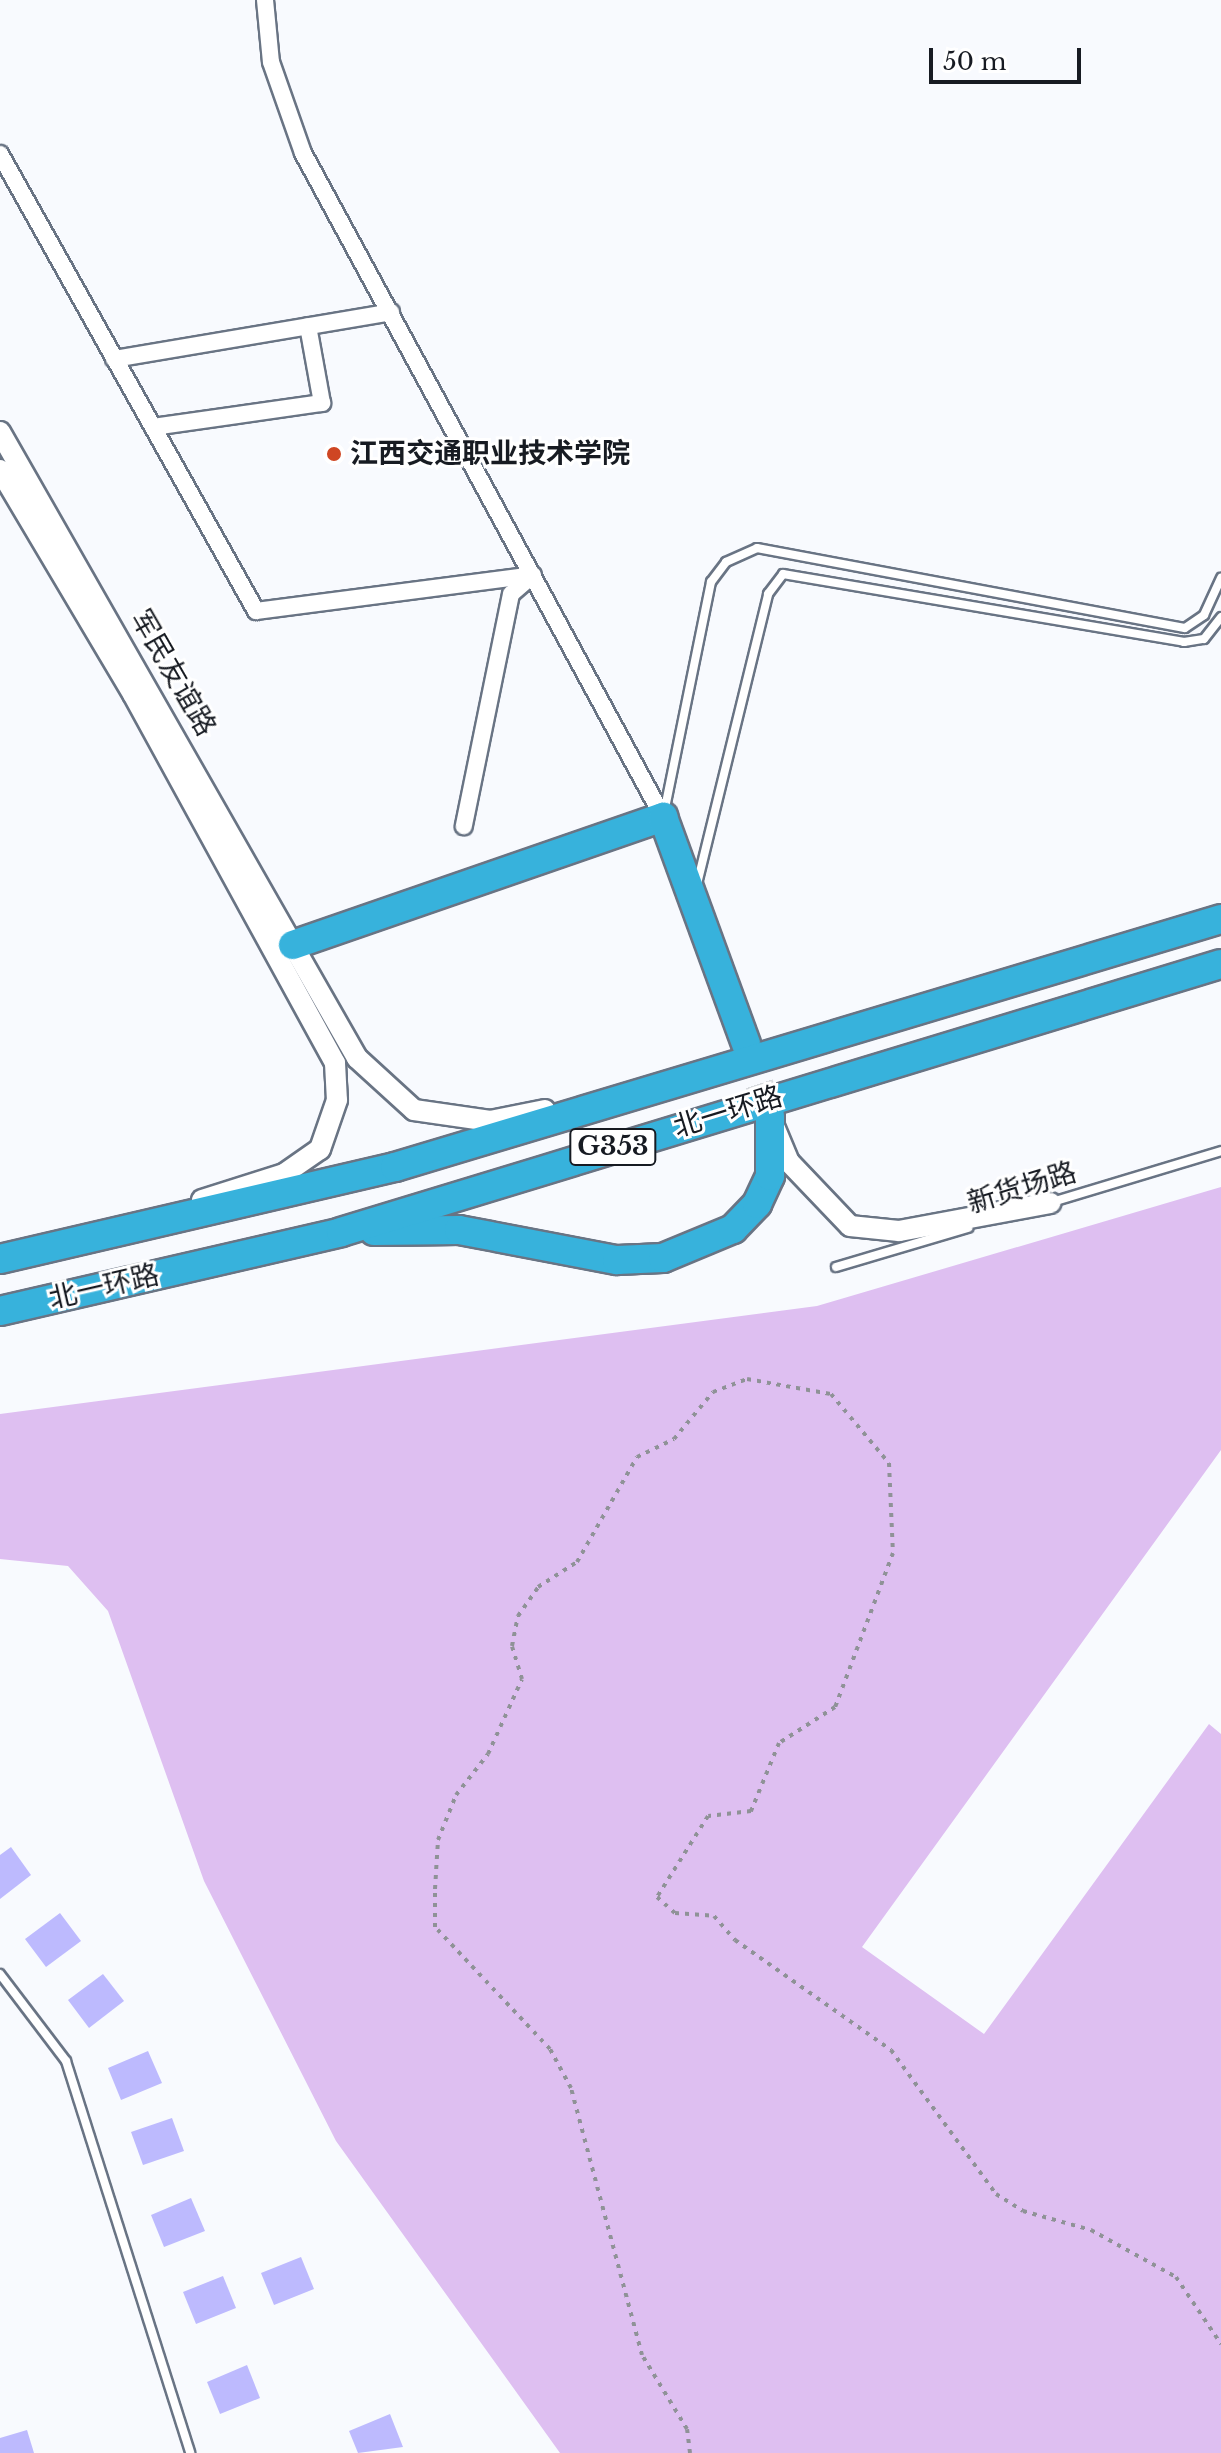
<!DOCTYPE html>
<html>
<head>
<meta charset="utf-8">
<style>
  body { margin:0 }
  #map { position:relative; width:1221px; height:2453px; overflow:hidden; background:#f8fafe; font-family:"Libre Baskerville","Noto Sans SC",serif }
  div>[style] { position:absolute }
  .green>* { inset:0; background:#debff1 }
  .building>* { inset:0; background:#bdbafe }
  .trunk-tunnel>* { height:28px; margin-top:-14px; transform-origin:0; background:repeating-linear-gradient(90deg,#d6d9dd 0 28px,transparent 0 42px) }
  .path>* { height:4px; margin-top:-2px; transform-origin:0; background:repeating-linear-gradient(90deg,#8f9297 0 4px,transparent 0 10px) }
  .roads { filter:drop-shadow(2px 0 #697484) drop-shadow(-2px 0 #697484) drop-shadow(0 2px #697484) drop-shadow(0 -2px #697484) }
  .service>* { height:8px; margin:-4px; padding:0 4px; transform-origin:4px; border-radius:4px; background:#fff }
  .minor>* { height:16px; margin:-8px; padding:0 8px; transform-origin:8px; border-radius:8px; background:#fff }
  .tertiary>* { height:20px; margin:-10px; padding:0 10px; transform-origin:10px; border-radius:10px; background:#fff }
  .trunk>* { height:28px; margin:-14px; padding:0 14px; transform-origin:14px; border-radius:14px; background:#37b2dc }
  .dots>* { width:22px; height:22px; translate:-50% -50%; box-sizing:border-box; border:4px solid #fff; border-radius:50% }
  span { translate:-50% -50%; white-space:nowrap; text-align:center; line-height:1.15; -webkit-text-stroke:6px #fff; paint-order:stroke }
  .shield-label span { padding:2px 6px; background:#fff; border:2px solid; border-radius:6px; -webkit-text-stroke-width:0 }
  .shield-label { font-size:26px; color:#171b22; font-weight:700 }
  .poi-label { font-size:28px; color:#171b22; font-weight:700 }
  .left { translate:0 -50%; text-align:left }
  .street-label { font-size:28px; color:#171b22 }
  .scale { position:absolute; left:929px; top:48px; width:152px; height:36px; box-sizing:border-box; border:4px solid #171b22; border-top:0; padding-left:10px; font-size:24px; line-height:28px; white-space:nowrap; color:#171b22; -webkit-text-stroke:6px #fff; paint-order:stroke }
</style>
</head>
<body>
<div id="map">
  <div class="green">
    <i style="clip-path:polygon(1221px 1187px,1221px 1450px,862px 1947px,984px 2034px,1209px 1724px,1221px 1734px,1221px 2453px,560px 2453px,336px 2141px,204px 1881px,108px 1611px,68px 1566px,0 1559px,0 1414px,817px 1306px)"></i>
  </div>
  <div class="building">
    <i style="clip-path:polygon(11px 1847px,31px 1875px,0 1899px,0 1855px)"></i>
    <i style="clip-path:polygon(60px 1913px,81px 1941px,46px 1967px,25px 1939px)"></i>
    <i style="clip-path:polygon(103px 1974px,124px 2001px,89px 2028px,68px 2000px)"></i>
    <i style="clip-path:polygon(148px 2051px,162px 2083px,121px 2100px,108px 2068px)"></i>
    <i style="clip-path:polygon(172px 2118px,184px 2151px,143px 2165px,131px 2132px)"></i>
    <i style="clip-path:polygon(191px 2198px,205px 2231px,164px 2247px,151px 2215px)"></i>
    <i style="clip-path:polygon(301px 2257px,314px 2289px,274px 2305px,261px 2273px)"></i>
    <i style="clip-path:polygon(223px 2276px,236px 2308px,196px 2324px,183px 2292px)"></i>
    <i style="clip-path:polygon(247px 2365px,260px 2398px,220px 2414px,207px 2382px)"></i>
    <i style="clip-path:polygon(390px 2414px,403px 2447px,358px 2453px,349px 2431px)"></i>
    <i style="clip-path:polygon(27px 2430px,34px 2453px,0 2453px,0 2438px)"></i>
  </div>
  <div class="trunk-tunnel">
    <i style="left:746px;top:1044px;width:76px;rotate:71.6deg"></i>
  </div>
  <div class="path">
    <i style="left:690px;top:2453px;width:24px;rotate:-97deg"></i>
    <i style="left:687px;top:2429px;width:87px;rotate:-121.3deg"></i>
    <i style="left:642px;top:2355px;width:276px;rotate:-104.9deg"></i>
    <i style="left:571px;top:2088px;width:44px;rotate:-118.3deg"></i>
    <i style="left:550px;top:2049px;width:168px;rotate:-133.3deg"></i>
    <i style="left:435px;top:1927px;width:38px;rotate:-90deg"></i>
    <i style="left:435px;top:1889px;width:49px;rotate:-86.5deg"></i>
    <i style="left:438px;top:1840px;width:48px;rotate:-68.2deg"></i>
    <i style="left:456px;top:1795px;width:52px;rotate:-52deg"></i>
    <i style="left:488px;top:1754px;width:82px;rotate:-65.6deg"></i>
    <i style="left:522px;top:1679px;width:34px;rotate:-107deg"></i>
    <i style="left:512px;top:1646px;width:31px;rotate:-79deg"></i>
    <i style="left:518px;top:1616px;width:35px;rotate:-55deg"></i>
    <i style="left:538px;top:1587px;width:46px;rotate:-32.7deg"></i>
    <i style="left:577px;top:1562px;width:121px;rotate:-60.3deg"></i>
    <i style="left:637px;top:1457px;width:41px;rotate:-25.9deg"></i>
    <i style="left:674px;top:1439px;width:61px;rotate:-50.3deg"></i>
    <i style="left:713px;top:1392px;width:36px;rotate:-21deg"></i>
    <i style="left:747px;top:1379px;width:85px;rotate:10.1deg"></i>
    <i style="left:831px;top:1394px;width:90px;rotate:50deg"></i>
    <i style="left:889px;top:1463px;width:90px;rotate:87.5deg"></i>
    <i style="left:893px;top:1553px;width:165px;rotate:110.6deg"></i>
    <i style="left:835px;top:1707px;width:67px;rotate:147.3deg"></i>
    <i style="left:779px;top:1743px;width:74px;rotate:112.4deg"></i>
    <i style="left:751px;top:1811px;width:43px;rotate:173.4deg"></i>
    <i style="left:708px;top:1816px;width:96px;rotate:122.2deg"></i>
    <i style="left:657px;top:1897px;width:24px;rotate:42deg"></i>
    <i style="left:675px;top:1913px;width:39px;rotate:4deg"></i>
    <i style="left:714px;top:1916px;width:32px;rotate:49deg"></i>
    <i style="left:735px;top:1940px;width:191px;rotate:35.2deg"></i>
    <i style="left:891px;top:2050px;width:178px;rotate:53.9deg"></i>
    <i style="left:996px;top:2194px;width:32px;rotate:32deg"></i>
    <i style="left:1023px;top:2211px;width:71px;rotate:15.6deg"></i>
    <i style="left:1091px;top:2230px;width:97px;rotate:28.9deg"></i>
    <i style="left:1176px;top:2277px;width:81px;rotate:56.1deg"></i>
  </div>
  <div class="roads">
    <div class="service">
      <i style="left:664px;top:813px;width:236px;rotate:-78.5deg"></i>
      <i style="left:711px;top:582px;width:25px;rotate:-53deg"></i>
      <i style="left:726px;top:562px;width:34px;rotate:-24deg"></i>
      <i style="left:757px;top:548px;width:435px;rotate:10.6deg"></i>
      <i style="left:1185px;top:628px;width:23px;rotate:-34deg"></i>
      <i style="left:1204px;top:615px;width:41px;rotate:-65.3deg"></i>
      <i style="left:697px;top:884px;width:299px;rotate:-76.2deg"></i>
      <i style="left:768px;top:594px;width:25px;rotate:-53deg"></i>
      <i style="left:783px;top:574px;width:407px;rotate:9.6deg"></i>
      <i style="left:1184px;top:642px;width:20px;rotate:-9deg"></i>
      <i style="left:1204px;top:639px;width:28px;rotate:-52deg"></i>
      <i style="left:1049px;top:1203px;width:180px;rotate:-16.8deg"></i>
      <i style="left:836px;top:1267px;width:138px;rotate:-16.5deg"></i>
      <i style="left:0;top:1974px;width:109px;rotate:52.8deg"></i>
      <i style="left:66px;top:2061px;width:411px;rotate:72.4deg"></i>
    </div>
    <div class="minor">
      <i style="left:265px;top:0;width:62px;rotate:84.5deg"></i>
      <i style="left:271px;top:62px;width:96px;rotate:70.6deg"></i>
      <i style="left:303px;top:153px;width:755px;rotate:61.53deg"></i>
      <i style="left:0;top:154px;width:524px;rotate:60.74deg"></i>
      <i style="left:256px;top:611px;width:279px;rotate:-7.4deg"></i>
      <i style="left:533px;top:575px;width:29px;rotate:139deg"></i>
      <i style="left:511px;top:594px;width:237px;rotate:101.5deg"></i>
      <i style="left:114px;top:359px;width:281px;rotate:-9.6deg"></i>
      <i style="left:153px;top:427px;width:171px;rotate:-8.1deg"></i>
      <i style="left:322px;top:403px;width:78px;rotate:-100.3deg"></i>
    </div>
    <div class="tertiary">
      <i style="left:0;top:432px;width:721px;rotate:60.3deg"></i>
      <i style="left:357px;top:1058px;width:77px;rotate:42.4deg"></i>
      <i style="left:414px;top:1110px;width:77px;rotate:8.2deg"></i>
      <i style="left:490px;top:1121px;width:56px;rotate:-11.3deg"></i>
      <i style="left:0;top:470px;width:261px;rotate:59.3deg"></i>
      <i style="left:133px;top:694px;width:421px;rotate:61.3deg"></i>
      <i style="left:335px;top:1063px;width:37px;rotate:87deg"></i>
      <i style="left:337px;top:1100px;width:52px;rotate:109.1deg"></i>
      <i style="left:320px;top:1149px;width:44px;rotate:145.2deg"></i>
      <i style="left:284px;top:1174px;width:86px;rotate:162.4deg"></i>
      <i style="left:773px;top:1124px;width:41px;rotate:67.2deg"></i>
      <i style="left:789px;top:1162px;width:88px;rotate:46.4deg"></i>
      <i style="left:850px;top:1226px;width:49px;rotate:5.8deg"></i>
      <i style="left:899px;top:1231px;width:154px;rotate:-10.5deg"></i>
    </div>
    <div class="trunk">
      <i style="left:293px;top:945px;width:392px;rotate:-19.1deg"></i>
      <i style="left:663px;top:817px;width:242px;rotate:69.9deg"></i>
      <i style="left:374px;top:1231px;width:85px;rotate:-0.7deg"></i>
      <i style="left:459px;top:1230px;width:161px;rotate:10.8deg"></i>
      <i style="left:617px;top:1260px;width:46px;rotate:-2.5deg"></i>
      <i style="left:663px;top:1258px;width:76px;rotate:-22.5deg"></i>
      <i style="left:733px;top:1229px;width:35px;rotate:-46deg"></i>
      <i style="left:757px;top:1204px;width:31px;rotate:-65deg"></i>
      <i style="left:770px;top:1176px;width:60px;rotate:-90deg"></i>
      <i style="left:0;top:1259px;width:406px;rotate:-13.1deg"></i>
      <i style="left:395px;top:1167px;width:862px;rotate:-16.71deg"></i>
      <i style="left:0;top:1311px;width:350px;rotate:-13deg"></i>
      <i style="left:341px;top:1232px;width:920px;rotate:-16.94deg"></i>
    </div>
  </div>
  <div class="dots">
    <i style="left:334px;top:454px;background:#cf4623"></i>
  </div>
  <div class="shield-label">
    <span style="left:613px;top:1147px">G353</span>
  </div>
  <div class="poi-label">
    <span class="left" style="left:350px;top:454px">江西交通职业技术学院</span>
  </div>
  <div class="street-label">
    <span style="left:173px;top:673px;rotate:60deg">军民友谊路</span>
    <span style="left:728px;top:1112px;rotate:-17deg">北一环路</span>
    <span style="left:1022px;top:1188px;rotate:-17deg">新货场路</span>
    <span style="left:104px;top:1287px;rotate:-13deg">北一环路</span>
  </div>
  <div class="scale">50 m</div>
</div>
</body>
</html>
